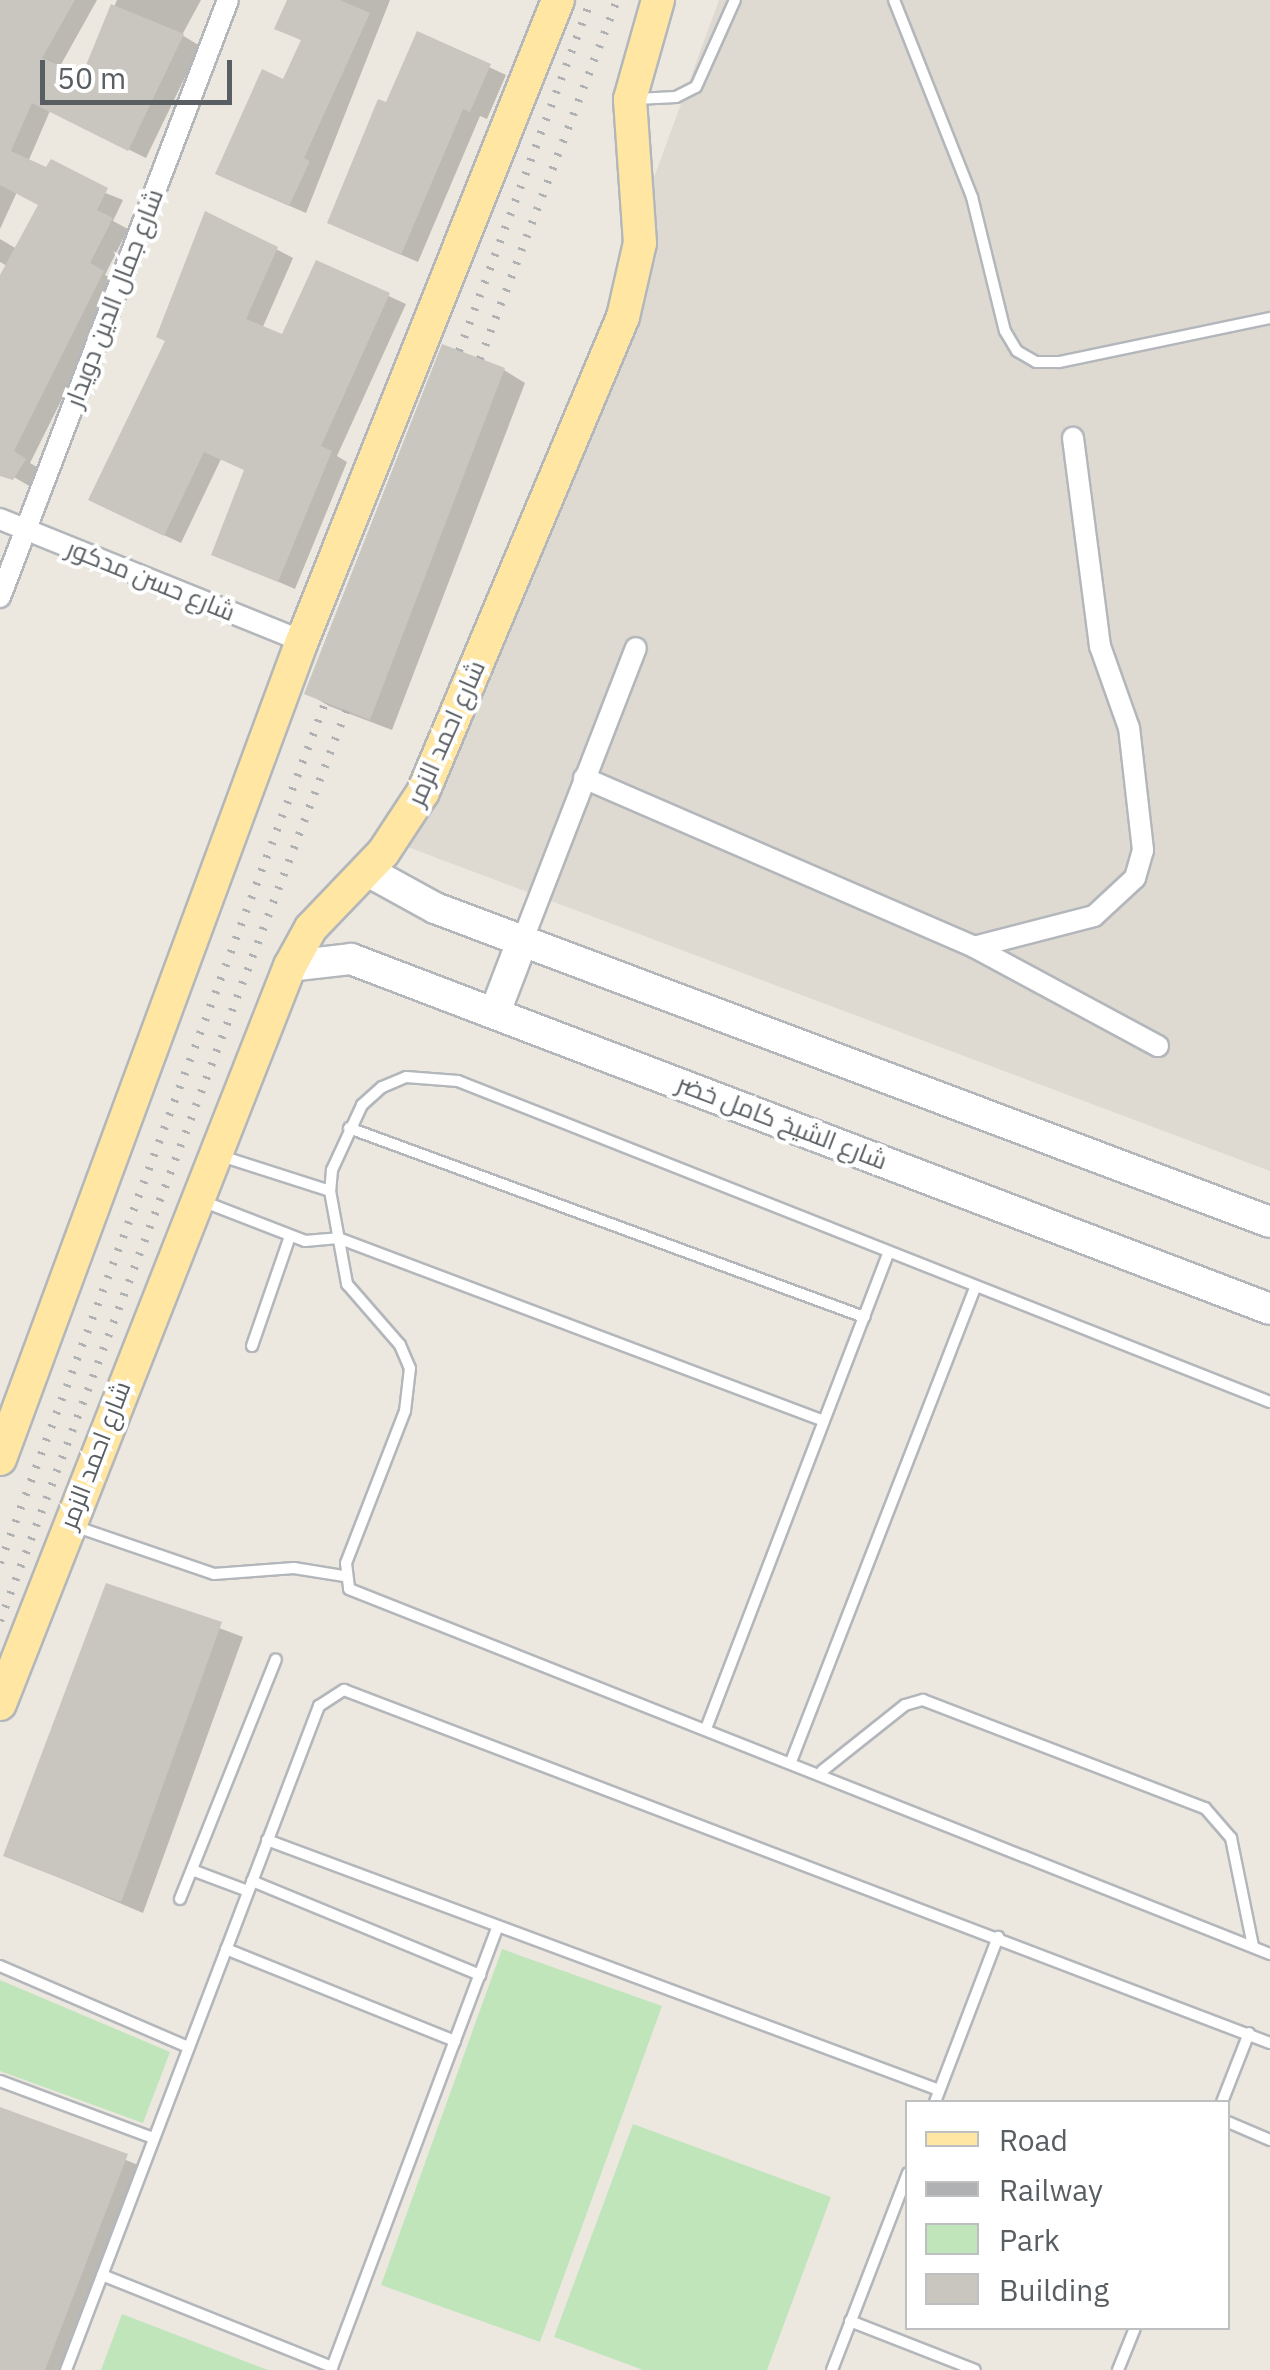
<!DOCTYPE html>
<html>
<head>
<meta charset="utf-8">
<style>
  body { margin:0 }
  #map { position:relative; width:1270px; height:2370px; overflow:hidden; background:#ece8e0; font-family:"IBM Plex Sans",Cairo,sans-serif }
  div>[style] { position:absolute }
  .education>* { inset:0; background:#dedad1 }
  .green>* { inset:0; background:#c0e5bb }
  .shadow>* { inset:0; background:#0003 }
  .building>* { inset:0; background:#c9c5bf }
  .roads { filter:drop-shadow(2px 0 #b3b7bb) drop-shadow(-2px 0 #b3b7bb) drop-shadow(0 2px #b3b7bb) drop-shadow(0 -2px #b3b7bb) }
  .service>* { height:10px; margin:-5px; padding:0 5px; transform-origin:5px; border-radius:5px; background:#fff }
  .minor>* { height:20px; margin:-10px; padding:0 10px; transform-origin:10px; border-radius:10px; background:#fff }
  .secondary>* { height:30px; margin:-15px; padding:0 15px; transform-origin:15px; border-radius:15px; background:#fff }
  .primary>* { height:32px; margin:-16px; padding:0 16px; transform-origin:16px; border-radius:16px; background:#ffe6a2 }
  .rail>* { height:8px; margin-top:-4px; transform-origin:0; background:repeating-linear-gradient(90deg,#b0b1b2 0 2.5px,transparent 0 14.5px) }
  span { translate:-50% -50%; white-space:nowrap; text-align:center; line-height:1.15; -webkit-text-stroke:8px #fff; paint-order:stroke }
  .street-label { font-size:25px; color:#595e62 }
  .legend { position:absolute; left:905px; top:2100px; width:325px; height:230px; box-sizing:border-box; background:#fff; border:2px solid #bdbfc0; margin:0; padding:12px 18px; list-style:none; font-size:30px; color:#595e62 }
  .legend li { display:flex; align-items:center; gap:20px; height:50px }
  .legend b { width:50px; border:2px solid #bdbfc0 }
  .scale { position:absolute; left:40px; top:60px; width:192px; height:45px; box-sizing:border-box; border:5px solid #595e62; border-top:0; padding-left:12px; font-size:30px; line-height:35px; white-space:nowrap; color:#595e62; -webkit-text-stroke:8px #fff; paint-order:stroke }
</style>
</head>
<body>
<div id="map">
  <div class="education">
    <i style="clip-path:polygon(719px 0,1270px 0,1270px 1171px,389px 840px,574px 396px)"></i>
  </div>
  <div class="green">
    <i style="clip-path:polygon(502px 1949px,662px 2006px,540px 2342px,381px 2285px)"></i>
    <i style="clip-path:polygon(0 1980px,170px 2052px,143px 2123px,0 2071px)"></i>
    <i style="clip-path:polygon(633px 2124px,831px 2197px,767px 2370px,643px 2370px,554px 2337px)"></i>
    <i style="clip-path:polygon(122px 2314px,268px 2370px,101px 2370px)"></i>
  </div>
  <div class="shadow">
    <i style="clip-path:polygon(0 0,97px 0,59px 68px,83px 78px,117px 0,201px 0,182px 35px,200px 46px,146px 158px,50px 111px,28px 162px,123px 200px,113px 221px,128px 229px,105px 275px,120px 283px,30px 463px,42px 470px,31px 487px,0 469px,0 280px,7px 266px,0 262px,0 239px,17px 249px,41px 205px,17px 192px,0 229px)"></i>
    <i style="clip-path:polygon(289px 0,390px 0,306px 213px,234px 182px,303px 41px,277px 28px)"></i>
    <i style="clip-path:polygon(418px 34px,506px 75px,487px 119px,480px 116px,418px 262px,346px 231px,387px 106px)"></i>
    <i style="clip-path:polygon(276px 249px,293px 258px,262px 329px,283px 338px,317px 263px,406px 304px,337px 456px,347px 462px,295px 589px,214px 554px,247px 471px,221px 459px,181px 543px,108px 509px,168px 341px)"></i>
    <i style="clip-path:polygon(504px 370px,525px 383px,392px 730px,329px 706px,307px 693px)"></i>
    <i style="clip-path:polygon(108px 1586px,243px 1637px,143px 1913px,6px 1855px)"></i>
    <i style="clip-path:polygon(0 2109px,148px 2169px,72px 2370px,0 2370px)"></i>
  </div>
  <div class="building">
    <i style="clip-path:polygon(0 0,75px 0,42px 58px,82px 75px,111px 4px,184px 34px,128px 151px,32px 103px,11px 151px,46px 167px,51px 159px,108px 188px,97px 210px,113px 218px,90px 263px,104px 271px,14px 451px,26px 459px,13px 480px,0 476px,0 275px,38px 205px,0 185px)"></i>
    <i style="clip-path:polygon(287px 0,340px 0,370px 13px,304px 158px,310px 161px,289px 206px,215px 174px,262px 69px,283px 79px,301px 40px,274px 29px)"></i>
    <i style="clip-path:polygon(417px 31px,491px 64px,470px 112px,463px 109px,401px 255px,327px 223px,378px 99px,386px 102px)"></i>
    <i style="clip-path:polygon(205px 211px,278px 247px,246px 319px,282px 334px,316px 260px,390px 293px,321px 446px,332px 451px,278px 582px,211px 555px,244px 470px,204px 452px,164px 536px,88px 500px,165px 341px,156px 337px)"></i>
    <i style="clip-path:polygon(442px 344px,505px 368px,370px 720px,304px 694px)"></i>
    <i style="clip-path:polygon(106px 1583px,222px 1622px,121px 1902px,3px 1856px)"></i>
    <i style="clip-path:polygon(0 2107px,128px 2154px,45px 2370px,0 2370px)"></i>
  </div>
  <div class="roads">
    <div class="service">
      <i style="left:894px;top:0;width:212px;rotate:68.4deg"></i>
      <i style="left:972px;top:197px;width:138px;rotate:76.2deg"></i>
      <i style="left:1005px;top:331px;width:23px;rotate:59deg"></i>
      <i style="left:1017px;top:351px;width:22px;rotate:30deg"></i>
      <i style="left:1036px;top:362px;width:23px"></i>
      <i style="left:1059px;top:362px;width:216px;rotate:-11.8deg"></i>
      <i style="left:636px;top:99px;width:40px;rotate:-2.9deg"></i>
      <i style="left:676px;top:97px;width:22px;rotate:-27deg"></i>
      <i style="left:696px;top:87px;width:95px;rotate:-65.9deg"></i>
      <i style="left:349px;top:1128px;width:549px;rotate:20.15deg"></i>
      <i style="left:221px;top:1156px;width:114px;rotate:17.8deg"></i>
      <i style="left:202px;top:1201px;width:110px;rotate:21.2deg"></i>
      <i style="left:305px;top:1241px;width:33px;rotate:-5deg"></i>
      <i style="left:338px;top:1238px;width:519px;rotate:20.63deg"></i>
      <i style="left:252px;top:1346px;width:116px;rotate:-70.9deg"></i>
      <i style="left:1270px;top:1402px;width:873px;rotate:-158.43deg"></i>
      <i style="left:458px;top:1081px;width:52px;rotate:-175.6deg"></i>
      <i style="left:406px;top:1077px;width:26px;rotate:157deg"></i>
      <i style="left:382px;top:1087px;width:27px;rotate:138deg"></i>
      <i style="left:362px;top:1105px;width:72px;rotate:114.8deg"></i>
      <i style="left:332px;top:1170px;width:21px;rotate:95deg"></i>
      <i style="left:330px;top:1191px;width:95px;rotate:79.6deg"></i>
      <i style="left:347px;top:1284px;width:81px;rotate:49deg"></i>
      <i style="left:400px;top:1345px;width:25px;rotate:67deg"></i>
      <i style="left:410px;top:1368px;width:43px;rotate:96.6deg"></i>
      <i style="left:405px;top:1411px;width:163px;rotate:111.2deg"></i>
      <i style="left:346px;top:1563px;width:26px;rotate:83deg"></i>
      <i style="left:349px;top:1589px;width:991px;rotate:21.62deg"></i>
      <i style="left:74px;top:1526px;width:148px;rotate:18.9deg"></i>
      <i style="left:214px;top:1574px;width:80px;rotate:-4.3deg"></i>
      <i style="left:294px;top:1568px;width:51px;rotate:9.1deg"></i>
      <i style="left:707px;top:1726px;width:506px;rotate:-69.02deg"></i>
      <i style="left:792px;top:1759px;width:505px;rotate:-68.77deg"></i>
      <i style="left:822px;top:1771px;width:106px;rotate:-38.5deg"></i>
      <i style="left:905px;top:1705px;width:19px;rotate:-16deg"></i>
      <i style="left:923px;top:1700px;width:302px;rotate:21deg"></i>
      <i style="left:1205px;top:1808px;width:40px;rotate:49deg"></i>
      <i style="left:1231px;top:1838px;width:110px;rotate:78.5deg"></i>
      <i style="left:267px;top:1840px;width:717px;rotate:20.41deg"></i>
      <i style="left:192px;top:1870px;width:60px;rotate:20.6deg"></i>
      <i style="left:252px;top:1881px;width:247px;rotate:22.4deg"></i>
      <i style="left:180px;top:1899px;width:258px;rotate:-68.2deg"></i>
      <i style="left:226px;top:1949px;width:247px;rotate:21.9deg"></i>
      <i style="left:0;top:1966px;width:205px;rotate:23.3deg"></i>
      <i style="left:0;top:2081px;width:163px;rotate:20.4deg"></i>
      <i style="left:935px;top:2102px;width:177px;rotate:-69.1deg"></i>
      <i style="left:1222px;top:2102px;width:74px;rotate:-68.6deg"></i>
      <i style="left:1228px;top:2122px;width:46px;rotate:23.2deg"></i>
      <i style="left:102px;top:2275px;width:248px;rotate:21.8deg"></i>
      <i style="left:850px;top:2321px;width:134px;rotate:21.4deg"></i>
      <i style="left:66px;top:2370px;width:711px;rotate:-69.14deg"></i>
      <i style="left:319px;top:1706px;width:30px;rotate:-33deg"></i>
      <i style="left:344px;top:1690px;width:991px;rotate:20.87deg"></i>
      <i style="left:331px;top:2370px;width:474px;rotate:-69.4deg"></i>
      <i style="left:832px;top:2370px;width:211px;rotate:-68.9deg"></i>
      <i style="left:1118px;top:2370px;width:45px;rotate:-68deg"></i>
    </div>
    <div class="minor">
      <i style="left:0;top:519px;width:326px;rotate:22deg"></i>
      <i style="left:0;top:597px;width:639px;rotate:-69.1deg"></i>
      <i style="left:584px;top:778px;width:425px;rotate:23.4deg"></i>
      <i style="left:974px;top:947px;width:209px;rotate:28.3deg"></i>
      <i style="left:523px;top:939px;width:312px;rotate:-68.8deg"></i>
      <i style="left:974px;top:947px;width:124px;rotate:-14.5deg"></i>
      <i style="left:1094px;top:916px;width:56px;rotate:-42.8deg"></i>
      <i style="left:1135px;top:878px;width:29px;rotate:-74deg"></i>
      <i style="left:1143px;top:850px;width:123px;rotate:-96.5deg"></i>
      <i style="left:1129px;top:728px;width:87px;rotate:-109.5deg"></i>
      <i style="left:1100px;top:646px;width:210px;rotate:-97.4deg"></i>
    </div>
    <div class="secondary">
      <i style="left:366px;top:870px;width:79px;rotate:28.8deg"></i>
      <i style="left:435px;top:908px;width:892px;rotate:20.61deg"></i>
      <i style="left:290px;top:966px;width:61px;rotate:-6.5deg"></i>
      <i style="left:351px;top:959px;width:983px;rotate:20.85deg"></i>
      <i style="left:495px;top:1012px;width:78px;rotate:-69deg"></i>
    </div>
    <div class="primary">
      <i style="left:0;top:1459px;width:872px;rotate:-69.74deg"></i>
      <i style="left:302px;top:641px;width:690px;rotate:-68.23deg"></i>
      <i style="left:0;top:1704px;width:793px;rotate:-68.55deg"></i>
      <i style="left:290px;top:966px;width:43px;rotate:-61.1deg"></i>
      <i style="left:311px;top:928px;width:104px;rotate:-46.2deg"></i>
      <i style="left:383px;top:853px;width:73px;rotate:-56.7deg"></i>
      <i style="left:423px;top:792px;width:515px;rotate:-67.17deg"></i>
      <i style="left:623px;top:317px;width:76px;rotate:-77.1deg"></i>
      <i style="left:640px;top:243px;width:144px;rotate:-94deg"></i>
      <i style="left:630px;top:99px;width:103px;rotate:-74.2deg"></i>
    </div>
  </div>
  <div class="rail">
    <i style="left:459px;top:351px;width:375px;rotate:-69.4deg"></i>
    <i style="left:480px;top:359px;width:384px;rotate:-69.1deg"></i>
    <i style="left:0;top:1563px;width:919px;rotate:-69.3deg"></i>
    <i style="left:0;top:1621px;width:974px;rotate:-69.18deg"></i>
  </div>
  <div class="street-label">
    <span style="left:114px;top:298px;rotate:-69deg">شارع جمال الدين دويدار</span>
    <span style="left:151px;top:580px;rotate:22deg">شارع حسن مدكور</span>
    <span style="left:446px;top:733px;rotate:-66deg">شارع احمد الزمر</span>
    <span style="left:782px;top:1122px;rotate:21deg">شارع الشيخ كامل خضر</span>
    <span style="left:95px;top:1455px;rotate:-69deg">شارع احمد الزمر</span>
  </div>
  <ul class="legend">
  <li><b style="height:12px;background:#ffe6a2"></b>Road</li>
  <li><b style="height:12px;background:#b0b1b2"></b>Railway</li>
  <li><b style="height:28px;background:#c0e5bb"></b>Park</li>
  <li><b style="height:28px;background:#c9c5bf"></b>Building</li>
  </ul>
  <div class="scale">50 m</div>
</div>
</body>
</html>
